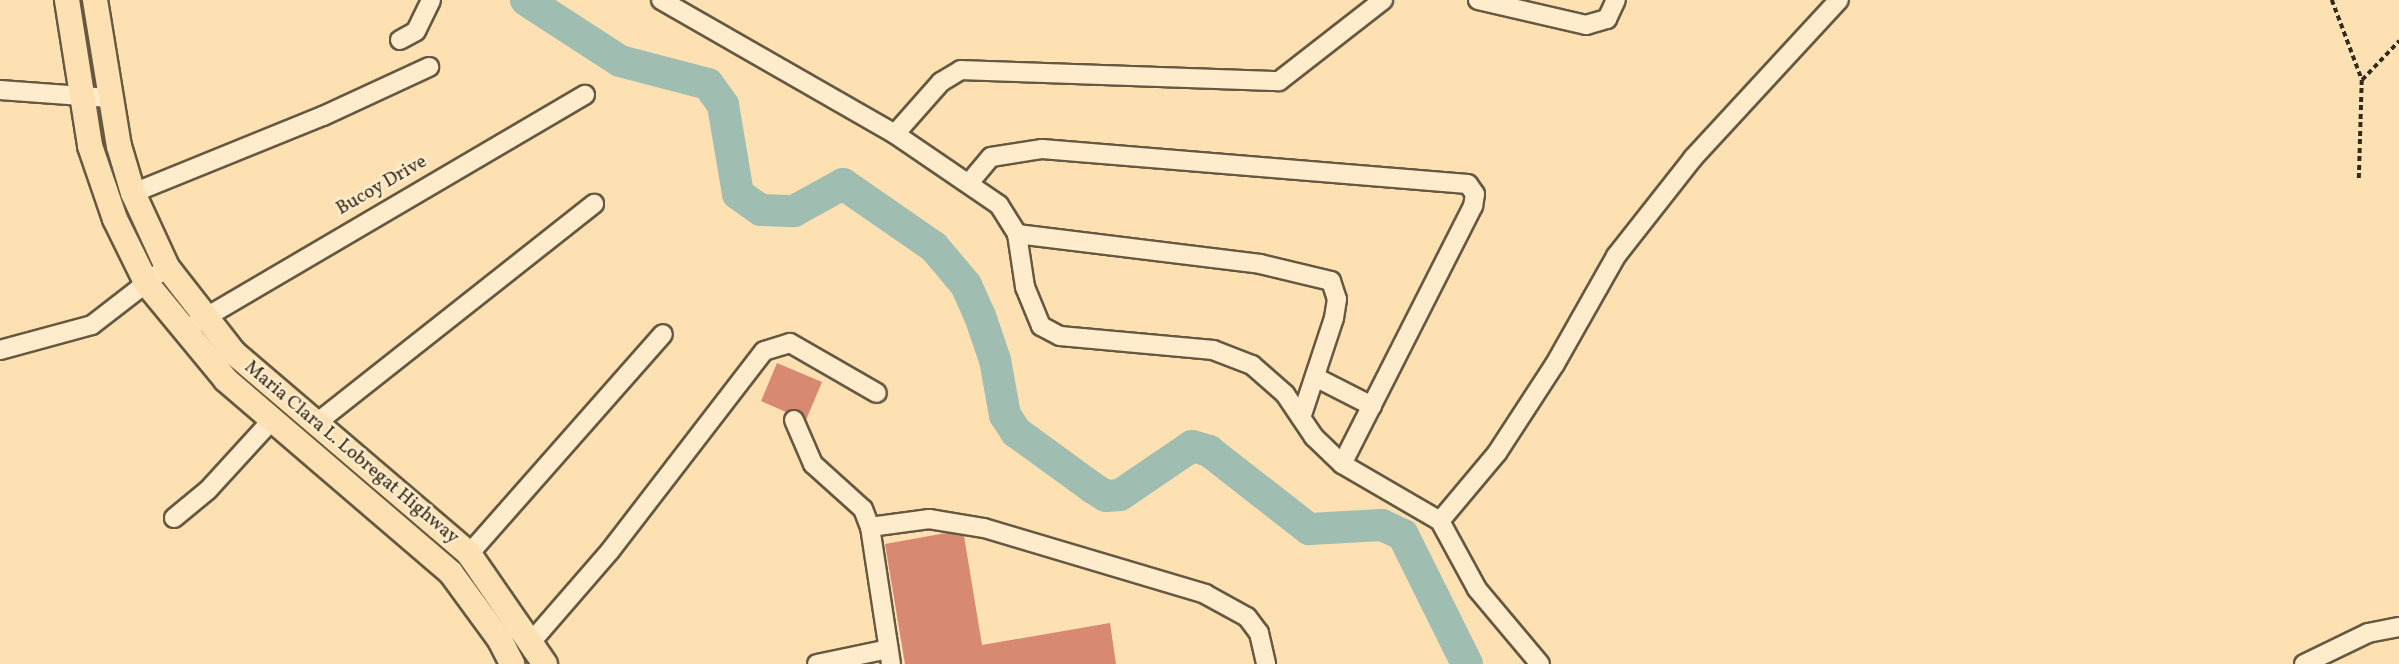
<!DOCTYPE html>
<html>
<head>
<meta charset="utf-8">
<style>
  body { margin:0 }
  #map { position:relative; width:2399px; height:664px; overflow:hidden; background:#fde1b2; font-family:Vollkorn,serif }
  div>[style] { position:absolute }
  .river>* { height:32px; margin:-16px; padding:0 16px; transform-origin:16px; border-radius:16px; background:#9fbdb0 }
  .building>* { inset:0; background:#d78972 }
  .path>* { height:3.5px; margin-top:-1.75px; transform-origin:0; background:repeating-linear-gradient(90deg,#342a1b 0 5px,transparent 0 8.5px) }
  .roads { filter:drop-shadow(2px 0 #665841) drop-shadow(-2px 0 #665841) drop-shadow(0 2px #665841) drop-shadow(0 -2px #665841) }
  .minor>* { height:18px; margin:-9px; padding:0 9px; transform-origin:9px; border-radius:9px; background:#feeccd }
  .highway>* { height:24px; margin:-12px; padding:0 12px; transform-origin:12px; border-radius:12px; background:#fde1b2 }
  span { translate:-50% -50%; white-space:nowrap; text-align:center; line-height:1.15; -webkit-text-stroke:5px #feeccd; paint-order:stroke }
  .street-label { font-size:19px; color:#342a1b }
</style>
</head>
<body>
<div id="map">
  <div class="river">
    <i style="left:526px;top:0;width:112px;rotate:33deg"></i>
    <i style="left:620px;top:61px;width:91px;rotate:14.6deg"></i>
    <i style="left:708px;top:84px;width:26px;rotate:54deg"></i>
    <i style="left:723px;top:105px;width:90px;rotate:80.4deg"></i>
    <i style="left:738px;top:194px;width:28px;rotate:35deg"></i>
    <i style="left:761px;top:210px;width:33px;rotate:2deg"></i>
    <i style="left:794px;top:211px;width:56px;rotate:-28.9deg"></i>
    <i style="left:843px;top:184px;width:111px;rotate:34.7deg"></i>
    <i style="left:934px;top:247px;width:50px;rotate:49.9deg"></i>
    <i style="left:966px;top:285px;width:34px;rotate:66deg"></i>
    <i style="left:980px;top:316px;width:46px;rotate:71.2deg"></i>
    <i style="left:995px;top:360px;width:56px;rotate:79.7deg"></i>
    <i style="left:1005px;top:415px;width:20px;rotate:57deg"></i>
    <i style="left:1016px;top:432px;width:95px;rotate:36deg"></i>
    <i style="left:1093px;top:488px;width:15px;rotate:32deg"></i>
    <i style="left:1106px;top:496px;width:14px;rotate:-4deg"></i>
    <i style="left:1120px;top:495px;width:87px;rotate:-34.2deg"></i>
    <i style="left:1192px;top:446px;width:18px;rotate:16deg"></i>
    <i style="left:1209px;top:451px;width:127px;rotate:38deg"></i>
    <i style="left:1309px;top:529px;width:73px;rotate:-3.1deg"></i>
    <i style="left:1382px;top:525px;width:23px;rotate:25deg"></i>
    <i style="left:1403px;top:535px;width:144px;rotate:63.6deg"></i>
  </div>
  <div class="building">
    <i style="clip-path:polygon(777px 363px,822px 382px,806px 420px,800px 411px,786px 412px,761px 401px)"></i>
    <i style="clip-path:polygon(946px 533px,964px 536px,982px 645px,1110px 623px,1116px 664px,905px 664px,885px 544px)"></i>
  </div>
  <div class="path">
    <i style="left:2332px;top:0;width:85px;rotate:69.4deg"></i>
    <i style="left:2362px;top:80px;width:100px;rotate:91.7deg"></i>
    <i style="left:2362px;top:80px;width:54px;rotate:-46.5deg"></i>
  </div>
  <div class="roads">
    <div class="minor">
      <i style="left:661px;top:0;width:270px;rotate:29.8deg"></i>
      <i style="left:895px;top:134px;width:126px;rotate:34.3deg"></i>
      <i style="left:999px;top:205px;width:34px;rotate:58deg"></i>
      <i style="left:1017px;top:234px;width:54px;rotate:81.4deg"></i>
      <i style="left:1025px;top:287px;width:42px;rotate:67.7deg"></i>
      <i style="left:1041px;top:326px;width:21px;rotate:28deg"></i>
      <i style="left:1060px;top:336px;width:154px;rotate:5.2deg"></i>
      <i style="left:1213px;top:350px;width:42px;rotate:21deg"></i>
      <i style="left:1252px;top:365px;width:44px;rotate:41.3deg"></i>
      <i style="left:1285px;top:394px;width:52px;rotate:56deg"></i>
      <i style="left:1314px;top:437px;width:39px;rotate:44deg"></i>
      <i style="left:1342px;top:464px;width:113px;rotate:30.2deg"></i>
      <i style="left:1440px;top:521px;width:89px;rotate:-50deg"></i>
      <i style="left:1497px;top:453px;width:106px;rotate:-56.9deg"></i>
      <i style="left:1555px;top:364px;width:124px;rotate:-60.5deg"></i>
      <i style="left:1616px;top:256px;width:125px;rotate:-51.8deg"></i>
      <i style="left:1693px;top:158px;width:215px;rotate:-47.3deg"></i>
      <i style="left:1478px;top:0;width:111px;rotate:13deg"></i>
      <i style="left:1586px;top:25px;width:22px;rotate:-16deg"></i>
      <i style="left:1607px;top:19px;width:21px;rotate:-65deg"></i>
      <i style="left:400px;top:40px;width:18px;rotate:-29deg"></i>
      <i style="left:416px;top:31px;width:34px;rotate:-64deg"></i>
      <i style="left:0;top:90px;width:109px;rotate:4.2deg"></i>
      <i style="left:895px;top:134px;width:69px;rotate:-48.5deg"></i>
      <i style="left:941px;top:82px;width:23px;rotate:-31deg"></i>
      <i style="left:961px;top:70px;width:318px;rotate:2deg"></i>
      <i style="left:1279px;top:81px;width:132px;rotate:-37.9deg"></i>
      <i style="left:969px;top:183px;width:34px;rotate:-50deg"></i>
      <i style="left:991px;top:157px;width:52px;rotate:-8.9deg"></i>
      <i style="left:1042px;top:149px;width:427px;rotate:4.7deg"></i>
      <i style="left:1468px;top:184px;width:12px;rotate:55deg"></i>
      <i style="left:1475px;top:194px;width:12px;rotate:99deg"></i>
      <i style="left:1473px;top:206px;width:289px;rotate:116.9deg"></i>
      <i style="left:133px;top:193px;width:205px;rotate:-22.1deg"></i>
      <i style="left:323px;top:116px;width:117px;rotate:-24.8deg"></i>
      <i style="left:1017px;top:234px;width:245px;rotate:7deg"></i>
      <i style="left:1260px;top:264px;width:73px;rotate:13.5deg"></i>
      <i style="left:1331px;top:281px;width:19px;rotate:72deg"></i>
      <i style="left:1337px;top:299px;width:19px;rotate:99deg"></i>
      <i style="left:1334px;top:318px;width:105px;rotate:108.3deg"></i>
      <i style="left:196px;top:323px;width:451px;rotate:-30.4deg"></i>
      <i style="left:0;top:350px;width:95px;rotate:-15.2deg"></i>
      <i style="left:92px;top:325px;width:95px;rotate:-37.7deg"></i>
      <i style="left:1315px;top:377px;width:64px;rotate:27deg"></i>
      <i style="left:794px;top:420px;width:48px;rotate:66.6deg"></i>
      <i style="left:813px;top:464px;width:67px;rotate:42deg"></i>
      <i style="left:863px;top:509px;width:19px;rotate:69deg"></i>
      <i style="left:314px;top:425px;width:357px;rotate:-38.3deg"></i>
      <i style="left:174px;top:518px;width:44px;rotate:-39.5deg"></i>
      <i style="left:208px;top:490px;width:93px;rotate:-47.6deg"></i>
      <i style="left:1440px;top:521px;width:77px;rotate:61.4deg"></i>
      <i style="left:1477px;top:589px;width:98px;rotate:50deg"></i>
      <i style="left:469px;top:554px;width:293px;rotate:-48.6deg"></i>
      <i style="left:532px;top:641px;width:119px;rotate:-49.1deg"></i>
      <i style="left:610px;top:551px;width:252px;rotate:-52.4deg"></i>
      <i style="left:764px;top:351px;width:27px;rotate:-17deg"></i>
      <i style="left:790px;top:343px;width:100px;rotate:29.9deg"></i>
      <i style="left:817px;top:664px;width:73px;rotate:-11.9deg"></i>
      <i style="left:891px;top:664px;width:139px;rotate:-98.7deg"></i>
      <i style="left:870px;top:527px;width:60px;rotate:-7.7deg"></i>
      <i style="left:929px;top:519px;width:56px;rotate:9.3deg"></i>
      <i style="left:984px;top:528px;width:231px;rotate:16.6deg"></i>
      <i style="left:1205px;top:594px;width:48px;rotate:28.7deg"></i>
      <i style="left:1247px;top:617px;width:20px;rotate:53deg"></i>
      <i style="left:1259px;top:633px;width:32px;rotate:77deg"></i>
      <i style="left:2304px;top:664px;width:71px;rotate:-25.8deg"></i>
      <i style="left:2368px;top:633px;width:32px;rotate:-11deg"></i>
    </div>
    <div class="highway">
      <i style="left:67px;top:0;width:148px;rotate:81deg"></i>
      <i style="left:90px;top:146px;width:77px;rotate:71.1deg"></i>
      <i style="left:115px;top:219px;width:72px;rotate:63.8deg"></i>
      <i style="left:147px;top:284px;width:124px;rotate:50.5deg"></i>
      <i style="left:226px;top:380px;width:296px;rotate:40.6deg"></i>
      <i style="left:451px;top:573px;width:83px;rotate:53.8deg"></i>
      <i style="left:500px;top:640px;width:27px;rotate:63deg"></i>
      <i style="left:95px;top:0;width:148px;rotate:80.7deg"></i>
      <i style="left:119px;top:146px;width:49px;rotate:73.4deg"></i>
      <i style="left:133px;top:193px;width:81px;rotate:65.3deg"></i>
      <i style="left:167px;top:267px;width:109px;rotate:52.1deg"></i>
      <i style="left:234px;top:353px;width:309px;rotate:40.5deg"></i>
      <i style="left:469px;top:554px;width:134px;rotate:55.4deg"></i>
    </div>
  </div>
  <div class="street-label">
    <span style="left:382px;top:186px;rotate:-30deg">Bucoy Drive</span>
    <span style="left:351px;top:453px;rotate:40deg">Maria Clara L. Lobregat Highway</span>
  </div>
</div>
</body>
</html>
